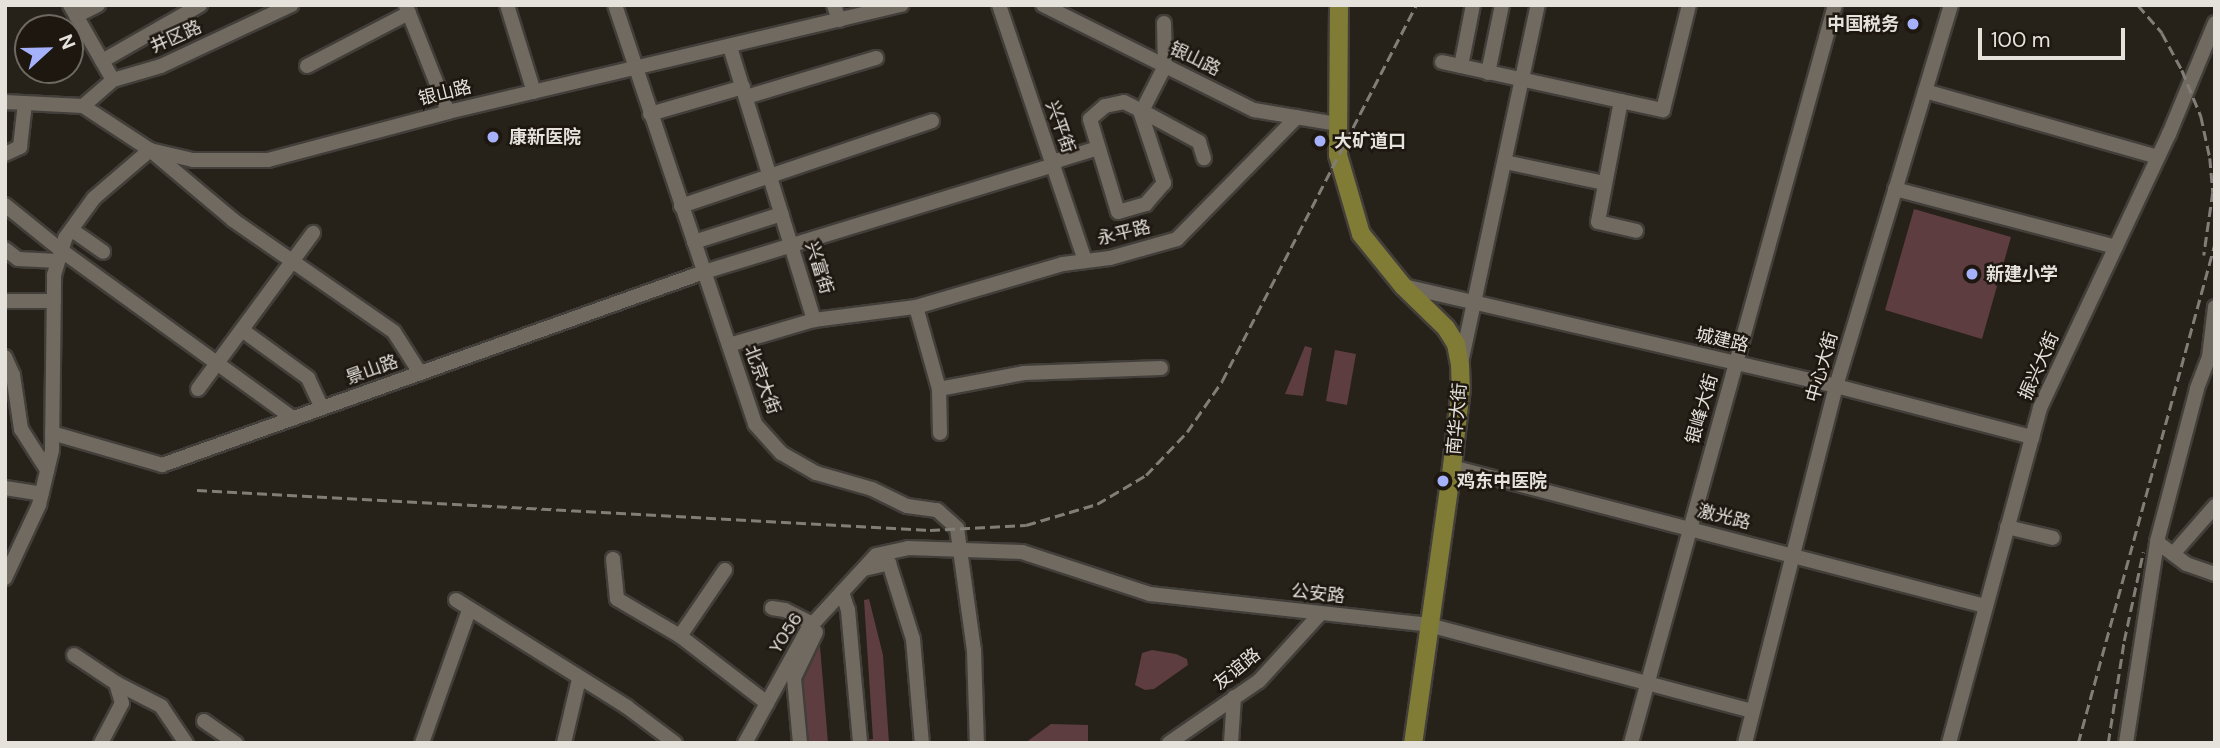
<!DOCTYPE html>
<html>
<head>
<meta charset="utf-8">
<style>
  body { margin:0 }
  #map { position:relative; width:2220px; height:748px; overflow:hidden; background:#262119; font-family:"DM Sans","Noto Sans SC",sans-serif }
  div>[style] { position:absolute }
  .green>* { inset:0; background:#5e3d40 }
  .roads { filter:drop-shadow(2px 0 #423e39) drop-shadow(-2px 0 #423e39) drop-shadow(0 2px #423e39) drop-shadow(0 -2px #423e39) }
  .minor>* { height:14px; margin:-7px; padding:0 7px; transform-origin:7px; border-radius:7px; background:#706a61 }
  .major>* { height:18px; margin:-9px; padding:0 9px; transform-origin:9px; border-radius:9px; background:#807b35 }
  .rail>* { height:2.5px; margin-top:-1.25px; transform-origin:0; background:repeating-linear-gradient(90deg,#827d76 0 10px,transparent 0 15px) }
  .dots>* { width:19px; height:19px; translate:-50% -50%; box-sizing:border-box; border:4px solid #1d1710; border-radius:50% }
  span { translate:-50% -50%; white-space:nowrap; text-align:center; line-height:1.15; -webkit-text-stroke:5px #1d1710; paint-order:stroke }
  .poi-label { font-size:18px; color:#e5e2dc; font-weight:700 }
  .right { translate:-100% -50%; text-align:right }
  .left { translate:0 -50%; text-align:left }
  .street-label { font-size:18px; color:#e5e2dc }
  .frame { position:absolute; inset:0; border:7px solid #e5e2dc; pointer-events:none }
  .north { position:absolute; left:14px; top:14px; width:70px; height:70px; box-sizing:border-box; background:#1d1710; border:2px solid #6d6862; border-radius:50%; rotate:68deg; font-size:19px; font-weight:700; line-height:28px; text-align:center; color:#e5e2dc }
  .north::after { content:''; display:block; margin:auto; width:24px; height:32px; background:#a6b1fc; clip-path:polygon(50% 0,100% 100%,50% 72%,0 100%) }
  .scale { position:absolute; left:1978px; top:28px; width:147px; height:32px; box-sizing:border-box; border:4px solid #e5e2dc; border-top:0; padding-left:9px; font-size:21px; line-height:24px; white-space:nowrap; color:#e5e2dc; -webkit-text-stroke:5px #1d1710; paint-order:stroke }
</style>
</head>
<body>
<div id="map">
  <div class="green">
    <i style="clip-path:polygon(1914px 209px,2011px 237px,1982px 339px,1885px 310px)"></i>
    <i style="clip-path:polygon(1305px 346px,1312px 348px,1303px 396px,1285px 394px)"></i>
    <i style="clip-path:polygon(1335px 350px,1356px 354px,1347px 405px,1326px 401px)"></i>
    <i style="clip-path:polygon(869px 599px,883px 655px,889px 743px,864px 740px,873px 739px,864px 600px)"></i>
    <i style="clip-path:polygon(819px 634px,828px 743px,803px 743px,797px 678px)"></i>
    <i style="clip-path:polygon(1152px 650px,1176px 654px,1187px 659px,1188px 665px,1154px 689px,1145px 690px,1135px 685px,1142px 653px)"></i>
    <i style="clip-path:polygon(1051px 724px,1088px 725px,1088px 743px,1025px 743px)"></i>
  </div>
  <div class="roads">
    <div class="minor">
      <i style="left:70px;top:5px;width:86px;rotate:60.2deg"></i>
      <i style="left:113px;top:80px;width:40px;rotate:139deg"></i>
      <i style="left:507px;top:5px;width:91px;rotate:72.8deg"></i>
      <i style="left:615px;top:5px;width:442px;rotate:71.5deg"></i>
      <i style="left:755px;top:424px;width:39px;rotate:48deg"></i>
      <i style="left:781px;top:453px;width:40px;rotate:29.7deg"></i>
      <i style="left:816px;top:473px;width:58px;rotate:15.9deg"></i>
      <i style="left:872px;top:489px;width:39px;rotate:26deg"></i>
      <i style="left:907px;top:506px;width:30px;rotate:8deg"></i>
      <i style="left:937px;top:510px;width:27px;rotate:42deg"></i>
      <i style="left:957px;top:528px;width:123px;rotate:82.1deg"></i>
      <i style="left:974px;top:650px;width:93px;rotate:88.2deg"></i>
      <i style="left:834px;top:5px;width:16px;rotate:72deg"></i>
      <i style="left:999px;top:5px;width:270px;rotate:71.4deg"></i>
      <i style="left:1043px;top:5px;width:236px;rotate:26.5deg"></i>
      <i style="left:1254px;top:110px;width:85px;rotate:9.5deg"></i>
      <i style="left:406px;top:6px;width:114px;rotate:68.4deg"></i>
      <i style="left:76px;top:16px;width:25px;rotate:-27deg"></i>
      <i style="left:1164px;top:23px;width:43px;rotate:88.7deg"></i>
      <i style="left:1165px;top:66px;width:51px;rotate:117.1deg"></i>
      <i style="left:1142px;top:111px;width:3px;rotate:108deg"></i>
      <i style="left:1141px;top:114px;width:73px;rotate:71.6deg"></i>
      <i style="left:1164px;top:183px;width:28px;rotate:131deg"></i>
      <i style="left:1146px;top:204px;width:29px;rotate:164deg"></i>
      <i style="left:1118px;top:212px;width:97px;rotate:-106.8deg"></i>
      <i style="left:1090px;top:119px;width:20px;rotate:-41deg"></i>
      <i style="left:1105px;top:106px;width:19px;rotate:-12deg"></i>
      <i style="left:1124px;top:102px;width:20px;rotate:27deg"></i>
      <i style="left:1142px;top:111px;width:65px;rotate:28.5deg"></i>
      <i style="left:1199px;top:142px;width:17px;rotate:73deg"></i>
      <i style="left:730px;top:47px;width:286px;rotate:72.9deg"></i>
      <i style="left:814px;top:320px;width:103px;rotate:-7.3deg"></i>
      <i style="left:916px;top:307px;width:85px;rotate:74.3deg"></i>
      <i style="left:939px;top:389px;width:44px;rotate:88.7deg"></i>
      <i style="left:102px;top:61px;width:113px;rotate:-29.7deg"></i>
      <i style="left:1442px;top:62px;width:226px;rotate:12.3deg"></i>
      <i style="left:1663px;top:110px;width:108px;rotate:-76.1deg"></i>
      <i style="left:307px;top:66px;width:115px;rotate:-27.5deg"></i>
      <i style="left:1461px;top:66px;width:62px;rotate:-78.9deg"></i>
      <i style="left:1488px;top:73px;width:69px;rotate:-78.4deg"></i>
      <i style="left:113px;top:80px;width:50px;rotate:-16.3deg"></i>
      <i style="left:161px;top:66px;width:144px;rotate:-25.1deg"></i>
      <i style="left:1925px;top:91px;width:242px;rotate:15.8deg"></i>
      <i style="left:746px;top:97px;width:136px;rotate:-16.7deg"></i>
      <i style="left:1621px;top:101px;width:123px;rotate:100.8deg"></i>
      <i style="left:1598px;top:222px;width:39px;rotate:13deg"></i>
      <i style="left:5px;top:102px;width:78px;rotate:2.9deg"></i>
      <i style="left:83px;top:106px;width:80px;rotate:33.3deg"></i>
      <i style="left:150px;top:150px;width:44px;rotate:13.1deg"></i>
      <i style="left:193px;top:160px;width:75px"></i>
      <i style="left:268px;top:160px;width:186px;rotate:-14.9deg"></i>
      <i style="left:448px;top:112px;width:466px;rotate:-13.3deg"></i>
      <i style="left:650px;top:114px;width:97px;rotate:-16.2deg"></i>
      <i style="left:5px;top:154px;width:17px;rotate:-25deg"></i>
      <i style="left:20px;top:147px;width:44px;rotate:-83.5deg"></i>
      <i style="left:1505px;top:162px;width:102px;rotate:11.9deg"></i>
      <i style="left:1895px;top:189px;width:228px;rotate:14.7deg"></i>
      <i style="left:5px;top:205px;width:73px;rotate:38.9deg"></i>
      <i style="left:62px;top:251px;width:285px;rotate:35.9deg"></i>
      <i style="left:681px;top:206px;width:265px;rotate:-18.7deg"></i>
      <i style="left:72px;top:230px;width:38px;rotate:35deg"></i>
      <i style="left:694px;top:242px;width:92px;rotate:-17.7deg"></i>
      <i style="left:5px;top:249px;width:16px;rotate:38deg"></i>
      <i style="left:18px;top:259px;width:40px;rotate:2.9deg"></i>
      <i style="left:1403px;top:286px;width:444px;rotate:13deg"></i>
      <i style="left:1836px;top:386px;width:203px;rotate:14.6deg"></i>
      <i style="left:5px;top:301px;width:49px"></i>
      <i style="left:916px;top:307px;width:153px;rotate:-16.3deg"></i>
      <i style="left:1063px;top:264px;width:47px;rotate:-7.3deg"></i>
      <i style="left:1110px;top:258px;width:70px;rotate:-15.8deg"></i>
      <i style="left:1177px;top:239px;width:171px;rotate:-45.5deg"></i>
      <i style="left:2215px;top:307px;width:50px;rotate:96.8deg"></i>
      <i style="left:2209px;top:357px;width:34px;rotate:111deg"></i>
      <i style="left:2197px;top:389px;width:158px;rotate:104.7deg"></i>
      <i style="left:2157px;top:542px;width:36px;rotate:37deg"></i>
      <i style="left:2186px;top:564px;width:31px;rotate:19deg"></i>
      <i style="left:242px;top:330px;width:82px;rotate:36deg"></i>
      <i style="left:308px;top:378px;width:33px;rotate:65deg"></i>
      <i style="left:729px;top:345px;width:89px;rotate:-16.4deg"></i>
      <i style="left:5px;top:357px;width:20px;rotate:66deg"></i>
      <i style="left:13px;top:375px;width:55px;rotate:81.6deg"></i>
      <i style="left:21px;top:429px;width:49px;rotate:57.6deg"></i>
      <i style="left:1461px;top:363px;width:366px;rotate:-77.9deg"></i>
      <i style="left:198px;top:389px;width:194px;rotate:-53.6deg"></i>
      <i style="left:939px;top:389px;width:86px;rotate:-10.7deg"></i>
      <i style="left:1024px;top:373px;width:137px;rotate:-2.1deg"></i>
      <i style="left:52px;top:433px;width:115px;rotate:16.2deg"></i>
      <i style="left:162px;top:465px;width:575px;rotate:-19.6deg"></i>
      <i style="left:704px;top:272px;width:365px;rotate:-17deg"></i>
      <i style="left:1053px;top:165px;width:8px;rotate:-40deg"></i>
      <i style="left:1059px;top:160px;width:41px;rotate:-17.1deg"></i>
      <i style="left:1452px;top:467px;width:551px;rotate:14.62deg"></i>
      <i style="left:5px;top:488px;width:37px;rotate:9deg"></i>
      <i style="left:2007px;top:527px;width:47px;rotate:13.4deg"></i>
      <i style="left:2173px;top:554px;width:64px;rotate:-48.8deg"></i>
      <i style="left:613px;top:559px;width:40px;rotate:84.3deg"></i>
      <i style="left:617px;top:599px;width:73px;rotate:30.4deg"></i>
      <i style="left:680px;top:636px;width:110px;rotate:37.6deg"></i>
      <i style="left:864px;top:569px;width:26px;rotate:-13deg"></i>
      <i style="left:889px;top:563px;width:80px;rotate:72.5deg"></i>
      <i style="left:913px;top:639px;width:104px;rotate:85.1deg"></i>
      <i style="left:5px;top:578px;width:81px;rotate:-65deg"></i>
      <i style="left:39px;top:505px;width:57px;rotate:-76.7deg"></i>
      <i style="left:52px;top:450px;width:175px;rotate:-89.3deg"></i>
      <i style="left:54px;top:275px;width:39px;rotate:-73deg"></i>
      <i style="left:65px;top:238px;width:49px;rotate:-54.1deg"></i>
      <i style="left:94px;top:198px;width:74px;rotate:-40.6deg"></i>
      <i style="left:150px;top:150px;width:109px;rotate:40.1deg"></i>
      <i style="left:233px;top:220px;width:196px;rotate:34.8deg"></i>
      <i style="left:394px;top:332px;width:49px;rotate:57.6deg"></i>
      <i style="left:842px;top:592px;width:19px;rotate:72deg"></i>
      <i style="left:848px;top:610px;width:134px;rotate:84.8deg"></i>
      <i style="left:456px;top:600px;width:202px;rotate:32deg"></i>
      <i style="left:627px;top:707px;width:60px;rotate:36.9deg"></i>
      <i style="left:772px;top:608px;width:13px;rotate:9deg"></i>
      <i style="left:785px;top:610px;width:31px;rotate:27deg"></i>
      <i style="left:680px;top:636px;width:80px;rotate:-55.7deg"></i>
      <i style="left:74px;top:655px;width:50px;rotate:33.7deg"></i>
      <i style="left:204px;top:721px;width:39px;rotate:35deg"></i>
      <i style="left:101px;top:743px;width:45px;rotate:-62.3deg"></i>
      <i style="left:122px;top:703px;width:21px;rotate:-107deg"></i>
      <i style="left:116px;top:683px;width:51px;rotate:27.1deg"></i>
      <i style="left:161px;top:706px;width:45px;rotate:56deg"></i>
      <i style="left:422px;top:743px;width:141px;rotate:-70.5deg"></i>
      <i style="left:564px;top:743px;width:66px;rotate:-76.8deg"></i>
      <i style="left:745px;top:743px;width:130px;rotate:-61.1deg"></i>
      <i style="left:808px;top:629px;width:100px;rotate:-47.4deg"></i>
      <i style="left:876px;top:555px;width:33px;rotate:-12deg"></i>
      <i style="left:908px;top:548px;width:114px;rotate:2deg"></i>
      <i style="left:1022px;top:552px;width:135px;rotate:18.2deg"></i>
      <i style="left:1150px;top:594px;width:281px;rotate:6.3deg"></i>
      <i style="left:1429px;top:625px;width:335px;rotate:14.9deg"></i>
      <i style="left:800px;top:743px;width:65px;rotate:-95.3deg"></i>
      <i style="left:794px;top:678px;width:51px;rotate:-64.4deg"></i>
      <i style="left:1169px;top:743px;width:109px;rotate:-34.6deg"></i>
      <i style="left:1259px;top:681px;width:91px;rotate:-47.7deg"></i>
      <i style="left:1231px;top:743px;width:46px;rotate:-86.3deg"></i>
      <i style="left:1631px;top:743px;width:766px;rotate:-74.55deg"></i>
      <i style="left:1745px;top:743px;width:368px;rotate:-75.7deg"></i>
      <i style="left:1836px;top:386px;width:398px;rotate:-73.2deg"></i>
      <i style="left:1949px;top:743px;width:347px;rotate:-74.8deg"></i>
      <i style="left:2040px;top:408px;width:303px;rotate:-64.8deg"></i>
      <i style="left:2169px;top:134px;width:120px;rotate:-67.5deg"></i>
      <i style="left:2126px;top:743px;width:203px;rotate:-81.2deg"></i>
    </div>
    <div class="major">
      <i style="left:1339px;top:5px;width:150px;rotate:90.4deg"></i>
      <i style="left:1338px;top:155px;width:82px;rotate:73.8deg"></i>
      <i style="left:1361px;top:234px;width:67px;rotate:51.1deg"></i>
      <i style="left:1403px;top:286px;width:60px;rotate:44.3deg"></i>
      <i style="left:1446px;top:328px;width:19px;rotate:58deg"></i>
      <i style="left:1456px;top:344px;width:21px;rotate:79deg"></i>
      <i style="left:1460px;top:365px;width:23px;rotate:88deg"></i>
      <i style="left:1461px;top:388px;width:80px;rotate:96.5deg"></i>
      <i style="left:1452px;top:467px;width:279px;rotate:98deg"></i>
    </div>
  </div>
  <div class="rail">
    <i style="left:2138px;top:5px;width:37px;rotate:49deg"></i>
    <i style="left:2162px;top:33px;width:42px;rotate:61.6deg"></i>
    <i style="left:2182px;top:70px;width:50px;rotate:67.6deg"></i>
    <i style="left:2201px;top:116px;width:43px;rotate:77.9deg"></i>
    <i style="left:2210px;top:158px;width:34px;rotate:85deg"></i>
    <i style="left:2213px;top:192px;width:64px;rotate:98.1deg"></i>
    <i style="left:197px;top:490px;width:734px;rotate:3.12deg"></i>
    <i style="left:930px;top:530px;width:96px;rotate:-3deg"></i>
    <i style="left:1026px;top:525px;width:74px;rotate:-16.5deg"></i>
    <i style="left:1097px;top:504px;width:57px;rotate:-30.6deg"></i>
    <i style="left:1146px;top:475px;width:59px;rotate:-46.4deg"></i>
    <i style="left:1187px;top:432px;width:62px;rotate:-55.5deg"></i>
    <i style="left:1222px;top:381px;width:423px;rotate:-62.7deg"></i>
    <i style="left:2078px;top:743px;width:518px;rotate:-74.68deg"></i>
    <i style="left:2108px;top:743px;width:103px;rotate:-81.1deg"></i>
    <i style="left:2124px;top:641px;width:91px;rotate:-77.9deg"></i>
  </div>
  <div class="dots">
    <i style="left:1913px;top:24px;background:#a6b1fc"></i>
    <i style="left:493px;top:137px;background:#a6b1fc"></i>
    <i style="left:1320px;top:141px;background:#a6b1fc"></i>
    <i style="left:1972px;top:274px;background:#a6b1fc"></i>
    <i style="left:1443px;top:481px;background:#a6b1fc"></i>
  </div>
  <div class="poi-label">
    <span class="right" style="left:1899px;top:24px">中国税务</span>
    <span class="left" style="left:509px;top:137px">康新医院</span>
    <span class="left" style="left:1334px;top:141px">大矿道口</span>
    <span class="left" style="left:1986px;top:274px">新建小学</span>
    <span class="left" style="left:1457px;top:481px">鸡东中医院</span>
  </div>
  <div class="street-label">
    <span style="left:176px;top:37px;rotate:-24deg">井区路</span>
    <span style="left:1195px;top:59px;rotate:26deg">银山路</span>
    <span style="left:445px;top:93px;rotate:-14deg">银山路</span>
    <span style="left:1060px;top:127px;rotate:71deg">兴平街</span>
    <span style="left:1124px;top:233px;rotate:-14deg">永平路</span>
    <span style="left:819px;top:268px;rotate:73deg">兴富街</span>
    <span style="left:1722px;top:340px;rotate:13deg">城建路</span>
    <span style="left:2039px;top:366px;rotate:-66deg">振兴大街</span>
    <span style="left:1822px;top:367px;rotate:-74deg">中心大街</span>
    <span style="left:372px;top:370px;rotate:-20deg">景山路</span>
    <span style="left:762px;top:380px;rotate:70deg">北京大街</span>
    <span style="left:1702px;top:409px;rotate:-74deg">银峰大街</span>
    <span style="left:1457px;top:419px;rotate:-85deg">南华大街</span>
    <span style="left:1724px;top:517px;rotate:14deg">激光路</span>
    <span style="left:1318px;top:594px;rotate:6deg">公安路</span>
    <span style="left:786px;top:633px;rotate:-57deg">Y056</span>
    <span style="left:1237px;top:669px;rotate:-39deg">友谊路</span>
  </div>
  <div class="frame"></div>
  <div class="north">N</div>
  <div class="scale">100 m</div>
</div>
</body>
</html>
